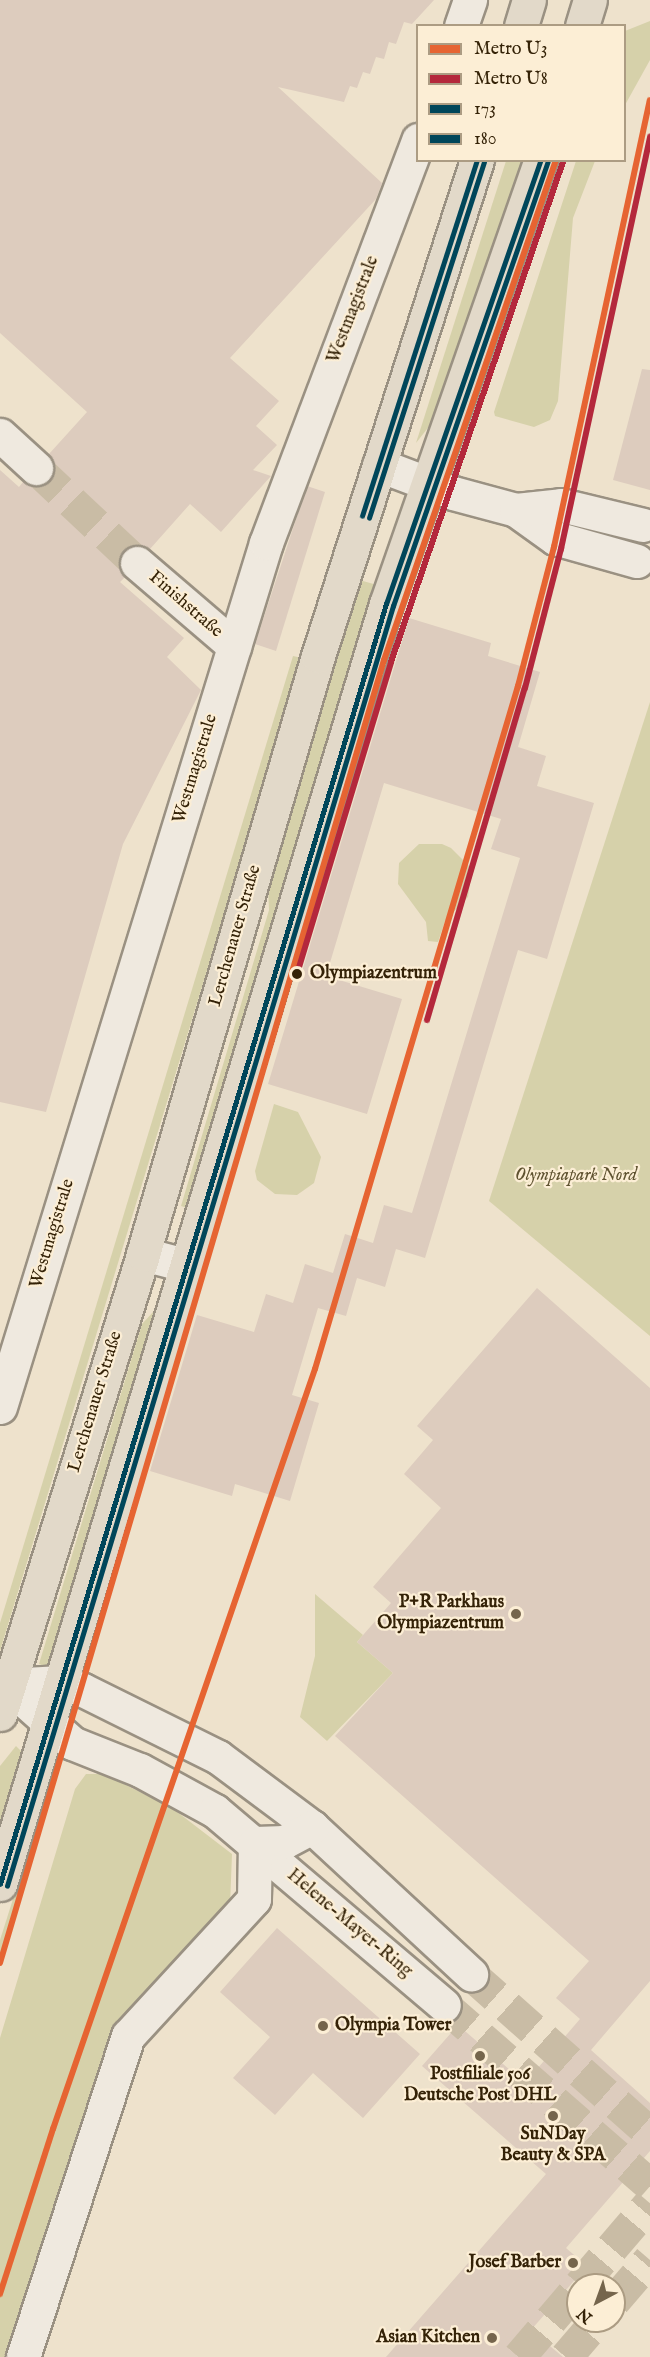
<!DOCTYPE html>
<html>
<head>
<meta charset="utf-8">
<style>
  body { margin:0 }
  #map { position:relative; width:650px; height:2357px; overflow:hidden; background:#eee2cc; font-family:"IM FELL English",serif }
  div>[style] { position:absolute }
  .green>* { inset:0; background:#d6d1aa }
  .building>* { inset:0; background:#ddccbe }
  .minor-tunnel>* { height:33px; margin-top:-16.5px; transform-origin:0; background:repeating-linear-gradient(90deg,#c9bca5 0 33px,transparent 0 49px) }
  .roads { filter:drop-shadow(2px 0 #9a9182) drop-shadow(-2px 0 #9a9182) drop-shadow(0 2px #9a9182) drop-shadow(0 -2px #9a9182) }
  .minor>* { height:33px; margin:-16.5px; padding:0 16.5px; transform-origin:16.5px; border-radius:16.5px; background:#efe9df }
  .major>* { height:33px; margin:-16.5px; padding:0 16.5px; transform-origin:16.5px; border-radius:16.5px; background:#e2d9c9 }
  .bus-1>* { height:4.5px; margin:-2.25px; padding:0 2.25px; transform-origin:2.25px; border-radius:2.25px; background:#00465a }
  .bus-2>* { height:4.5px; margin:-2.25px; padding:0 2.25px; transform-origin:2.25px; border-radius:2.25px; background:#00465a }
  .metro-1>* { height:6px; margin:-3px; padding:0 3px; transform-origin:3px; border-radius:3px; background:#e66432 }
  .metro-2>* { height:6px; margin:-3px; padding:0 3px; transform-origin:3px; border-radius:3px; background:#b4283c }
  .dots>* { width:16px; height:16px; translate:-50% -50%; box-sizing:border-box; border:3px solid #fceed5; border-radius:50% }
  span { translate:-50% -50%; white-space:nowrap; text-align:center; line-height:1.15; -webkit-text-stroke:4.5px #fceed5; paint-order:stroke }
  .street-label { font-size:18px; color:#342207 }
  .stop-label { font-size:18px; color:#342207; font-weight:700 }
  .left { translate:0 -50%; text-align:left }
  .park-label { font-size:18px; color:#5f5230; font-style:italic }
  .poi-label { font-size:18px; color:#342207; font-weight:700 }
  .right { translate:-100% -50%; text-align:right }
  .legend { position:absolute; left:416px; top:24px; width:210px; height:138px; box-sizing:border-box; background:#fceed5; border:2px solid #ac9c83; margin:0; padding:8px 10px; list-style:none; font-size:18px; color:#342207 }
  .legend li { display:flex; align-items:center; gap:12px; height:30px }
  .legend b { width:30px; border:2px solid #ac9c83 }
  .north { position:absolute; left:566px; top:2273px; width:60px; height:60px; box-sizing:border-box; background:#fceed5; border:2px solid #ac9c83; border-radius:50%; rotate:221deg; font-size:16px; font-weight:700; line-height:24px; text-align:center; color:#342207 }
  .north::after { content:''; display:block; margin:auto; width:21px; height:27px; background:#75654c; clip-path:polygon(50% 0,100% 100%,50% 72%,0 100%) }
</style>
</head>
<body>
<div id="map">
  <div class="green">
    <i style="clip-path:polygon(650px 21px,650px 60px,625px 105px,625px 31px)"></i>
    <i style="clip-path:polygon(506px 161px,522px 161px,448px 380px,431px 424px,416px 443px)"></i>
    <i style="clip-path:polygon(576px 161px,595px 161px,573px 218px,558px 401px,550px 420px,534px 427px,495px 416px,494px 412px)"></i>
    <i style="clip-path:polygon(356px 579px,377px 585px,187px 1208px,181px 1206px,269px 910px,267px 864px)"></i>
    <i style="clip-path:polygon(293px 656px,302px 658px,0 1651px,0 1623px)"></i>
    <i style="clip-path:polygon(650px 702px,650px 1336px,489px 1201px)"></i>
    <i style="clip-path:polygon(419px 844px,442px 844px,451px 848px,469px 866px,471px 877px,468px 897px,445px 921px,438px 942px,428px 941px,426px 922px,398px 884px,399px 863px)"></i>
    <i style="clip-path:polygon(274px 1104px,298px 1112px,321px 1157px,314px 1183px,297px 1195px,275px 1194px,257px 1180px,255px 1171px)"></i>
    <i style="clip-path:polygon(154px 1311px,47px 1667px,39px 1664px,142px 1324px)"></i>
    <i style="clip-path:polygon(315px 1594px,363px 1635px,357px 1642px,393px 1673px,327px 1741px,300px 1717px,315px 1656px)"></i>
    <i style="clip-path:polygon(16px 1746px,22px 1752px,0 1827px,0 1766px)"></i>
    <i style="clip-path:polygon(86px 1774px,104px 1774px,172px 1808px,232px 1854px,230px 1906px,151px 1998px,17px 2357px,0 2357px,0 2038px,75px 1789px)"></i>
    <i style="clip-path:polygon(53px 1790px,0 1960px,0 1940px,46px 1795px)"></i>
  </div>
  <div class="building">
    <i style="clip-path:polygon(0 0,434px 0,412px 24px,404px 22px,396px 44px,389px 42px,384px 59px,376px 57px,370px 74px,363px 72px,357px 88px,350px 86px,344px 102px,278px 87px,382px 183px,376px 199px,230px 358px,279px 401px,256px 426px,277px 445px,253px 470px,271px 476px,221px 532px,190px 504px,150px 549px,131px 545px,119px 559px,125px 577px,120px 582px,184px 638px,167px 657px,201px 690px,123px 844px,46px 1112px,0 1102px,0 470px,19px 487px,23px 482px,33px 486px,49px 481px,54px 471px,49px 454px,87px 412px,0 333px)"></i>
    <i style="clip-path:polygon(642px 369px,650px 370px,650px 490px,613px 480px)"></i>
    <i style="clip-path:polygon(307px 486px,325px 492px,276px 651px,255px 644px)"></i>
    <i style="clip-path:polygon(409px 618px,491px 643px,488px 656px,540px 672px,518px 747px,546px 756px,537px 786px,594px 803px,547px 959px,518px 950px,425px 1258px,396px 1249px,385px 1287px,357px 1278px,346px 1316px,318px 1308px,292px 1395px,319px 1403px,290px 1501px,235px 1484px,232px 1496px,150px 1471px,197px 1315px,254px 1332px,266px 1294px,293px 1303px,305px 1264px,333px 1273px,345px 1234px,373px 1243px,384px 1205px,412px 1213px,520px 858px,491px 849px,501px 819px,384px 783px,326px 976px,402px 999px,367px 1114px,268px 1084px)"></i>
    <i style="clip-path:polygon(537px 1288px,650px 1388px,650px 1981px,591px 2050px,650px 2103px,650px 2151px,566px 2248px,587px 2266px,531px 2330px,563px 2357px,386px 2357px,546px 2174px,422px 2066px,458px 2025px,525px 2083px,580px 2019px,556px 1998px,589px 1961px,335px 1736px,393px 1673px,357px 1642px,391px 1603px,373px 1587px,441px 1508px,404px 1474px,433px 1440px,417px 1426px)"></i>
    <i style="clip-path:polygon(277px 1928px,420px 2054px,363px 2118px,313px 2073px,275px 2115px,233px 2078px,270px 2037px,220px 1992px)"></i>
  </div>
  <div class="minor-tunnel">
    <i style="left:36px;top:468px;width:139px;rotate:43.2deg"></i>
    <i style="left:471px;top:1974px;width:239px;rotate:41.6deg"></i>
    <i style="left:444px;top:2005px;width:274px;rotate:41.1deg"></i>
    <i style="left:580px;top:2285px;width:108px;rotate:-49.5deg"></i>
    <i style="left:614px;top:2301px;width:55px;rotate:-49.4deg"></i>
    <i style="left:519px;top:2357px;width:91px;rotate:-49.5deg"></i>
    <i style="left:566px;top:2357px;width:48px;rotate:-49.3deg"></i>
  </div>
  <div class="roads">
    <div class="minor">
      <i style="left:461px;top:26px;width:28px;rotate:-71deg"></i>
      <i style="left:0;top:435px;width:49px;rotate:42.5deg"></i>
      <i style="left:379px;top:465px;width:79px;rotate:20.7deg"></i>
      <i style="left:453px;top:493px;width:65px;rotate:15.1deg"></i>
      <i style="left:516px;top:510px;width:48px;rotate:35.7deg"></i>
      <i style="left:555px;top:538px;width:85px;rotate:15.7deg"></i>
      <i style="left:516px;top:510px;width:45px;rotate:-6.3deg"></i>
      <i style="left:561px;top:505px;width:84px;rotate:13.7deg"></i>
      <i style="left:137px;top:563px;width:128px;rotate:40.6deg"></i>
      <i style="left:143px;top:1254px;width:43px;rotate:14.7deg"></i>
      <i style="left:0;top:1407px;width:904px;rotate:-72.89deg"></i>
      <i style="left:266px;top:543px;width:431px;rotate:-69.3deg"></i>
      <i style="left:7px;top:1685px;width:54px;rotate:-3.2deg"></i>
      <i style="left:61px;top:1682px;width:23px;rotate:20deg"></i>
      <i style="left:83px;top:1690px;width:151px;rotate:26.4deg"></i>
      <i style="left:218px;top:1757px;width:117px;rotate:36.7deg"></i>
      <i style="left:312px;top:1827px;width:217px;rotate:42.8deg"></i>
      <i style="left:7px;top:1685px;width:87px;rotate:41.7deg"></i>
      <i style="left:72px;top:1743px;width:73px;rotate:21.7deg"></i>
      <i style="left:140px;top:1770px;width:85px;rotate:28.7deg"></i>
      <i style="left:215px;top:1811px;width:300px;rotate:40.3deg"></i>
      <i style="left:23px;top:2357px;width:338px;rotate:-71.9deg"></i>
      <i style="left:128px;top:2036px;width:186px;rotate:-47.4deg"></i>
      <i style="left:254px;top:1899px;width:56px;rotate:-89deg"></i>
      <i style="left:255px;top:1843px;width:29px;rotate:-2deg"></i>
      <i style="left:284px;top:1842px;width:32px;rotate:-28deg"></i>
    </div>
    <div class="major">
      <i style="left:521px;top:26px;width:27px;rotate:-73deg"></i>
      <i style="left:582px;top:26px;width:27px;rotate:-73deg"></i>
      <i style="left:0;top:1714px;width:482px;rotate:-72.7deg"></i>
      <i style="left:143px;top:1254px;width:623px;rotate:-73.69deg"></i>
      <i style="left:318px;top:656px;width:521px;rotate:-72.23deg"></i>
      <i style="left:0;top:1884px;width:1337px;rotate:-73.22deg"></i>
      <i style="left:386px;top:604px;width:470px;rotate:-70.8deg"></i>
    </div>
  </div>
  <div class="bus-1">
    <i style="left:362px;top:516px;width:374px;rotate:-72.1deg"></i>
    <i style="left:0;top:1884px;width:1337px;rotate:-73.22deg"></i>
    <i style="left:386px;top:604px;width:470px;rotate:-70.8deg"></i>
  </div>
  <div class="bus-2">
    <i style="left:369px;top:518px;width:374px;rotate:-72.1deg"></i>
    <i style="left:7px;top:1886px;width:1337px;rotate:-73.22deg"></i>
    <i style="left:393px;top:606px;width:470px;rotate:-70.8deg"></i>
  </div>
  <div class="metro-1">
    <i style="left:0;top:1963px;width:1358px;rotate:-73.58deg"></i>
    <i style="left:384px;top:660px;width:529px;rotate:-71.02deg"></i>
    <i style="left:0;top:2294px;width:173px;rotate:-72.2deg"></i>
    <i style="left:53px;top:2129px;width:804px;rotate:-70.98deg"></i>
    <i style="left:315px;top:1369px;width:713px;rotate:-73.45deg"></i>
    <i style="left:518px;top:686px;width:144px;rotate:-75.5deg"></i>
    <i style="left:554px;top:547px;width:457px;rotate:-77.9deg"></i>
  </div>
  <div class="metro-2">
    <i style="left:297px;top:974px;width:326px;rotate:-73.2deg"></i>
    <i style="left:391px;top:662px;width:529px;rotate:-71.02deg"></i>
    <i style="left:427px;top:1020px;width:346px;rotate:-73.6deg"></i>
    <i style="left:525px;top:688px;width:144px;rotate:-75.5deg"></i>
    <i style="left:561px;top:549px;width:422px;rotate:-77.8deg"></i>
  </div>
  <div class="dots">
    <i style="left:297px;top:974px;background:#342207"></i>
    <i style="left:516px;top:1614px;background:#75654c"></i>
    <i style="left:323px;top:2026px;background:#75654c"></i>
    <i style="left:480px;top:2056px;background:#75654c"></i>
    <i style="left:553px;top:2116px;background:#75654c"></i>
    <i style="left:573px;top:2263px;background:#75654c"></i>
    <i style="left:492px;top:2338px;background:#75654c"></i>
  </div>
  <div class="street-label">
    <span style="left:354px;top:310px;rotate:-69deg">Westmagistrale</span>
    <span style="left:185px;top:605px;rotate:41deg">Finishstraße</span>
    <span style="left:196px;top:769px;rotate:-73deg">Westmagistrale</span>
    <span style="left:236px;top:936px;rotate:-74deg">Lerchenauer Straße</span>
    <span style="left:53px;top:1234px;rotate:-73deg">Westmagistrale</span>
    <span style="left:96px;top:1402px;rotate:-73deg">Lerchenauer Straße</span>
    <span style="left:349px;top:1924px;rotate:40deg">Helene-Mayer-Ring</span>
  </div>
  <div class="stop-label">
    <span class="left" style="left:310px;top:974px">Olympiazentrum</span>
  </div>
  <div class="park-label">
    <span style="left:576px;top:1176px">Olympiapark Nord</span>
  </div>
  <div class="poi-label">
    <span class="right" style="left:504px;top:1614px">P+R Parkhaus<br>Olympiazentrum</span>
    <span class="left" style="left:335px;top:2026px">Olympia Tower</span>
    <span style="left:480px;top:2086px">Postfiliale 506<br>Deutsche Post DHL</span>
    <span style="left:553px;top:2146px">SuNDay<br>Beauty &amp; SPA</span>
    <span class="right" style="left:561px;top:2263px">Josef Barber</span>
    <span class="right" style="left:480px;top:2338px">Asian Kitchen</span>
  </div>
  <ul class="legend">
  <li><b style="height:8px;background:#e66432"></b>Metro U3</li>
  <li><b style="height:8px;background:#b4283c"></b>Metro U8</li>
  <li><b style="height:8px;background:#00465a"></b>173</li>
  <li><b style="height:8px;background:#00465a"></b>180</li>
  </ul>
  <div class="north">N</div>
</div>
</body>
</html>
